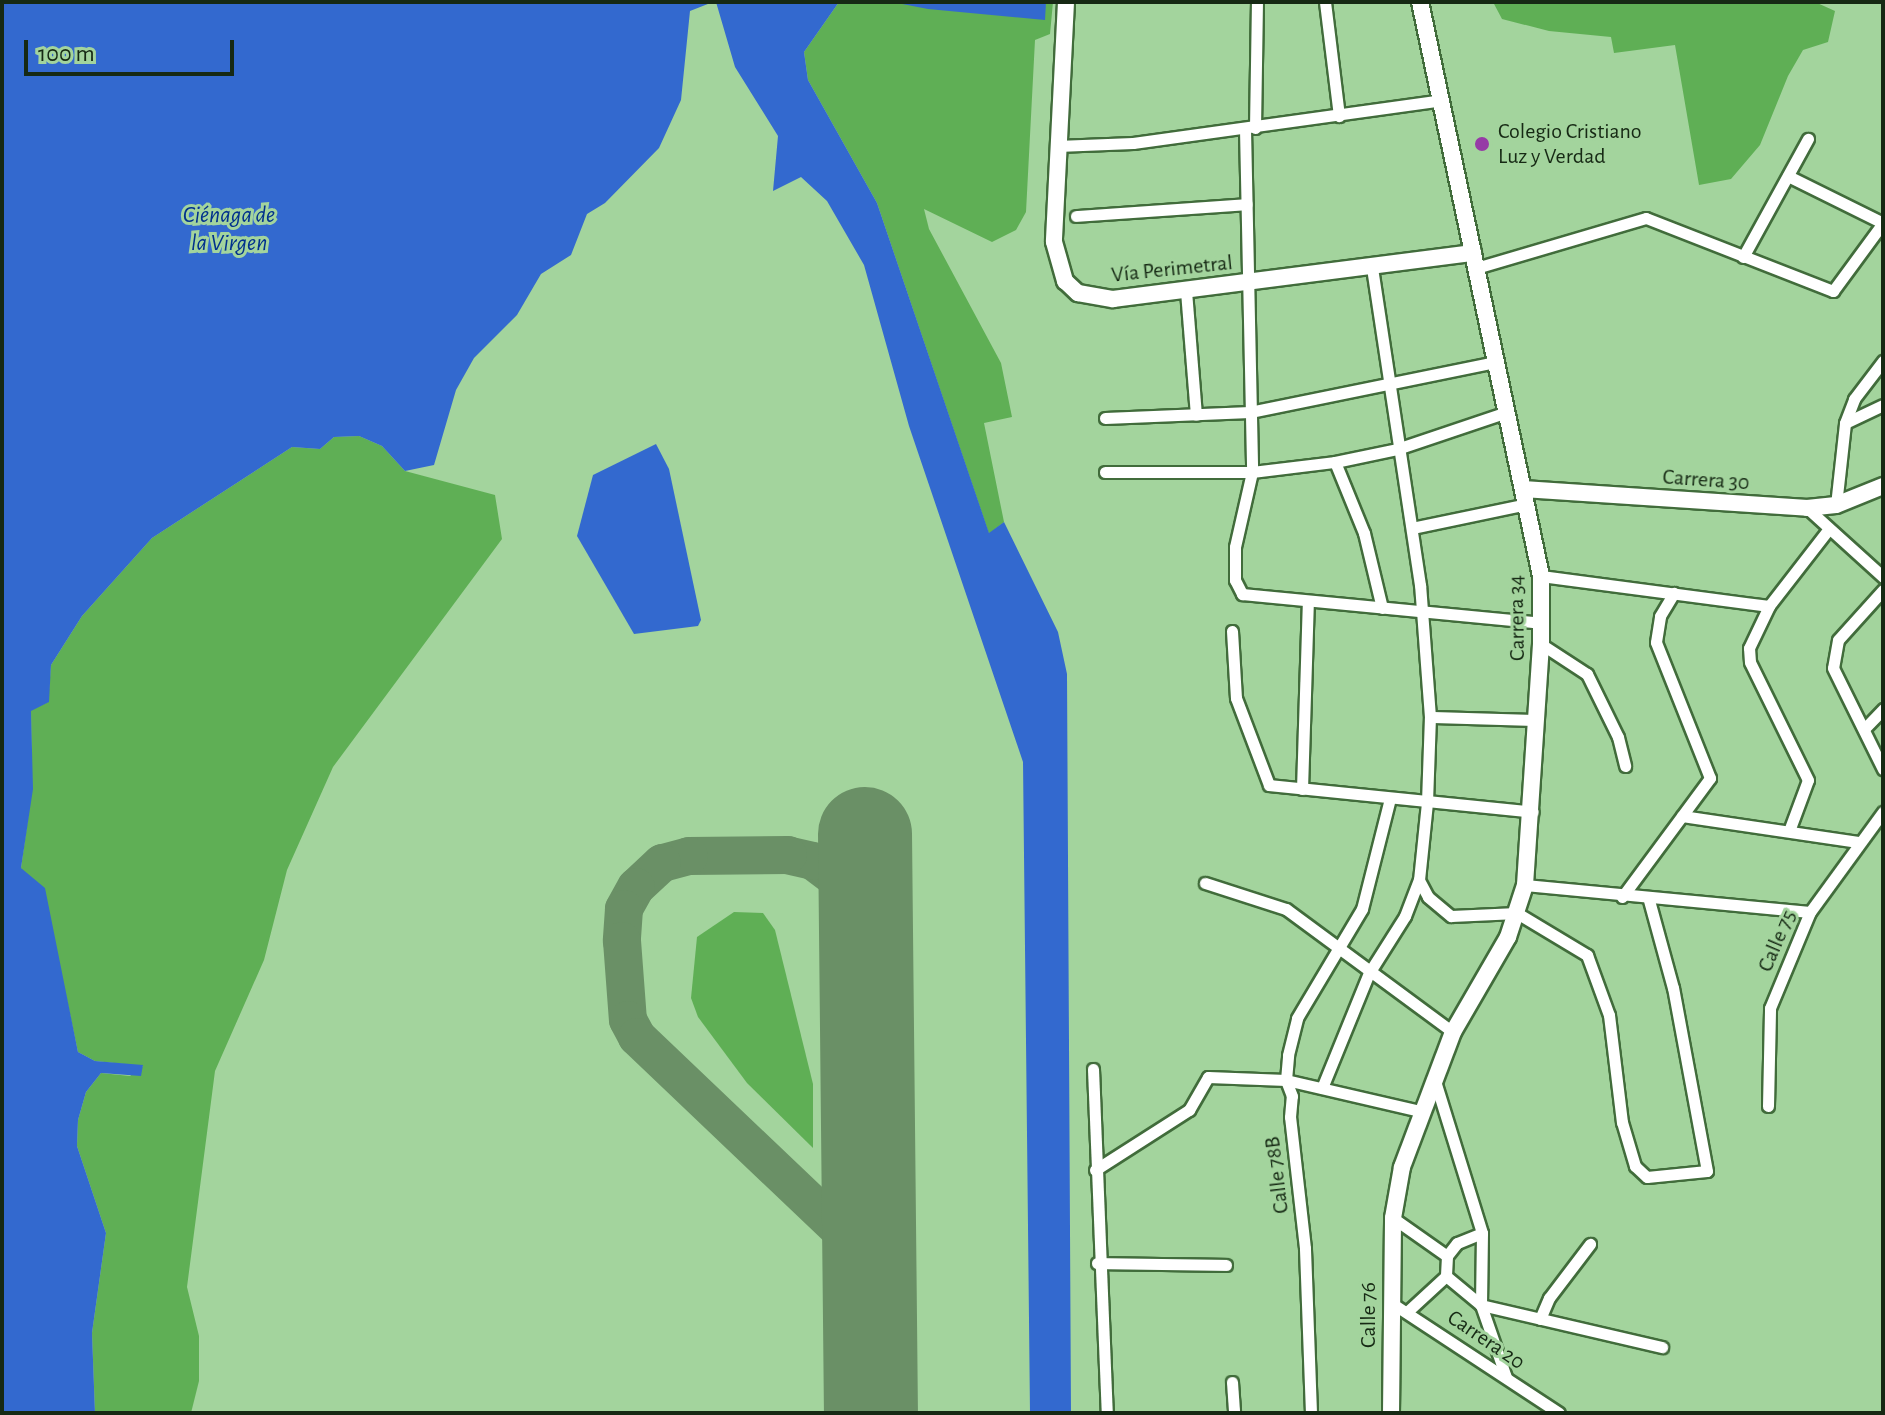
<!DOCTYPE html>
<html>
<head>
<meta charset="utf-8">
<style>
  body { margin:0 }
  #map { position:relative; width:1885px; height:1415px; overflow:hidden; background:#a3d49d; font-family:"Alegreya Sans",sans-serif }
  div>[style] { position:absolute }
  .green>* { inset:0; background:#5faf55 }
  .water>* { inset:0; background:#3369cf }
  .taxiway>* { height:38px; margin:-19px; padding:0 19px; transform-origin:19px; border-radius:19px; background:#6a9066 }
  .runway>* { height:94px; margin:-47px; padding:0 47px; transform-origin:47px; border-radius:47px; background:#6a9066 }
  .roads { filter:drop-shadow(2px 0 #416c3b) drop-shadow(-2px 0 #416c3b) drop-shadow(0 2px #416c3b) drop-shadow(0 -2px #416c3b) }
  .street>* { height:11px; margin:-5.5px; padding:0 5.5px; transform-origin:5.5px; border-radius:5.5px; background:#fff }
  .secondary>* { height:16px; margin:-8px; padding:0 8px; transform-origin:8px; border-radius:8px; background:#fff }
  .dots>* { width:22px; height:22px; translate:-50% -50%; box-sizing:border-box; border:4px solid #a3d49d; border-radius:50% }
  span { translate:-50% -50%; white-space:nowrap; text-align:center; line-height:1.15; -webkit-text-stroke:6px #a3d49d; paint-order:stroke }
  .poi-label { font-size:22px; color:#162914 }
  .left { translate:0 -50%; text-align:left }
  .street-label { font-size:22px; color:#162914 }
  .water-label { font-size:24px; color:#01318d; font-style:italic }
  .frame { position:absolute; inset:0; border:4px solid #162914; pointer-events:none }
  .scale { position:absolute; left:24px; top:40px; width:210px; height:36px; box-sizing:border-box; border:4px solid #162914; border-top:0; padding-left:10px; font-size:24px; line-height:28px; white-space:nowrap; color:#162914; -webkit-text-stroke:6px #a3d49d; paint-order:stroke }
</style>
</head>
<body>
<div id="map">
  <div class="green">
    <i style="clip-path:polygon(839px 2px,1053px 2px,1050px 34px,1035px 40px,1026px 212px,1016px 230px,992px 242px,924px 209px,929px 229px,1001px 363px,1012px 417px,984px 423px,1004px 522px,989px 534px,877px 203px,808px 80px,804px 52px)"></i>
    <i style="clip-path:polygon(1493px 2px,1815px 2px,1835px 11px,1828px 42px,1803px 50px,1788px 76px,1760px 145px,1731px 179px,1699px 185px,1675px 45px,1614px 53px,1611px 37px,1549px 31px,1502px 19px)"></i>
    <i style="clip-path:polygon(359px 436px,382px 446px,405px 471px,495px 495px,502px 539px,333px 767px,287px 870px,264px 960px,215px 1071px,187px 1287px,199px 1336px,199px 1381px,191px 1413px,95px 1413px,92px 1333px,106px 1233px,77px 1146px,78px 1120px,86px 1092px,101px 1073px,130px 1076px,143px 1066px,95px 1061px,78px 1052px,65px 991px,21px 868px,32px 789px,31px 710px,48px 702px,51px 665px,82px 616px,152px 538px,292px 447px,320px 449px,334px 437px)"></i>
    <i style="clip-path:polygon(734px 912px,763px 913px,775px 930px,813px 1084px,813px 1148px,747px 1083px,698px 1017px,691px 998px,697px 937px)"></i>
  </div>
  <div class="water">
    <i style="clip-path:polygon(2px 2px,713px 2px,690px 11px,681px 100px,659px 148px,605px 203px,587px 214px,571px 255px,541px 274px,517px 315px,474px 358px,456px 390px,434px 465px,405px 471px,382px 446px,359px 436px,334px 437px,320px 449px,292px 447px,152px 538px,82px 616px,51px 665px,49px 702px,31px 711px,33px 789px,21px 868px,45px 888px,78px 1052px,95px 1061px,143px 1065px,141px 1076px,101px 1073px,86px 1092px,78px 1120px,77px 1146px,106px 1233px,92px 1333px,95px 1413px,2px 1413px)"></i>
    <i style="clip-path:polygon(716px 2px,839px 2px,804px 52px,808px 80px,877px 203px,989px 533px,1004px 522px,1058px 632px,1067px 674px,1071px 1413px,1030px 1413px,1023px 762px,909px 426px,864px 265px,827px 201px,801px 177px,773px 191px,778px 136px,735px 67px)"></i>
    <i style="clip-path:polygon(892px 2px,1046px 2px,1045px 20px,928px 9px)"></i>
    <i style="clip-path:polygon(656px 444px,669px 469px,701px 620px,698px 626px,634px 634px,577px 536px,593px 475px)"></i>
  </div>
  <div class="taxiway">
    <i style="left:866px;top:901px;width:66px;rotate:-143deg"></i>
    <i style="left:813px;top:861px;width:26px;rotate:-167deg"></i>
    <i style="left:788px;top:855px;width:99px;rotate:179.4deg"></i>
    <i style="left:689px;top:856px;width:28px;rotate:165deg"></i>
    <i style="left:662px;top:863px;width:35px;rotate:137deg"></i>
    <i style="left:636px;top:887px;width:25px;rotate:119deg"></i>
    <i style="left:624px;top:909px;width:32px;rotate:94deg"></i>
    <i style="left:622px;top:941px;width:79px;rotate:85.7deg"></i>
    <i style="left:628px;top:1020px;width:19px;rotate:62deg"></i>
    <i style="left:637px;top:1037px;width:284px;rotate:43.6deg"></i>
    <i style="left:843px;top:1233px;width:21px;rotate:47deg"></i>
    <i style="left:857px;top:1248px;width:40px;rotate:71.1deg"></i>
  </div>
  <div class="runway">
    <i style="left:865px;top:834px;width:579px;rotate:89.41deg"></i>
  </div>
  <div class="roads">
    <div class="street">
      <i style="left:1325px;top:2px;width:115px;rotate:83deg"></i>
      <i style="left:1255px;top:128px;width:126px;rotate:-89.1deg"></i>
      <i style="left:1245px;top:129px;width:343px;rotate:88.8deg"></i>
      <i style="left:1252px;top:472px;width:77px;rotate:102.8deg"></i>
      <i style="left:1235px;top:547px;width:33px;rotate:90deg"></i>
      <i style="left:1235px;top:580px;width:16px;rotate:63deg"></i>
      <i style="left:1242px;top:594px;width:300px;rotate:5.5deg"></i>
      <i style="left:1057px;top:146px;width:76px;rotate:-2.3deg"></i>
      <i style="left:1133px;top:143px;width:311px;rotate:-7.9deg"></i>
      <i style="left:1788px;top:176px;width:106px;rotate:26.3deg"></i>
      <i style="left:1076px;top:216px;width:171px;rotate:-4deg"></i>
      <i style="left:1743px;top:257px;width:135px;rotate:-61.2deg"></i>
      <i style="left:1476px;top:268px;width:177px;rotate:-16.4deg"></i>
      <i style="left:1646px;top:218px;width:201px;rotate:21.3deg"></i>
      <i style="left:1833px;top:291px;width:84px;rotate:-53.7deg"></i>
      <i style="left:1186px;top:291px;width:124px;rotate:85.4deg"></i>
      <i style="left:1105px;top:418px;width:145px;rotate:-2.4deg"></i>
      <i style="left:1250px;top:412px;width:251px;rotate:-11.5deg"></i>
      <i style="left:1845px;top:423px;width:42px;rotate:-25.3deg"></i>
      <i style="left:1335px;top:462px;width:77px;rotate:67.8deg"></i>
      <i style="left:1364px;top:533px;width:77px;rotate:76.5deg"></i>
      <i style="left:1105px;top:472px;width:147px"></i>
      <i style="left:1252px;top:472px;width:84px;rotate:-6.9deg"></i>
      <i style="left:1335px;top:462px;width:63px;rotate:-11.8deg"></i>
      <i style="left:1397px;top:449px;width:116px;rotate:-18.6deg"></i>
      <i style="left:1836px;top:505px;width:82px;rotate:-83.7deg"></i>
      <i style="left:1845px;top:423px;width:26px;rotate:-69deg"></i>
      <i style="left:1854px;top:399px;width:48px;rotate:-52.7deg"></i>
      <i style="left:1807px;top:508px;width:103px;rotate:42.2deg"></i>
      <i style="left:1412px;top:528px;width:117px;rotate:-11.8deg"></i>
      <i style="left:1541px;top:576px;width:230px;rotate:7.5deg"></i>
      <i style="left:1883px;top:590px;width:67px;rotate:132deg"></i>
      <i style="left:1838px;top:640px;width:28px;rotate:100deg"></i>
      <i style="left:1833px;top:668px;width:113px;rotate:63.7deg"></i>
      <i style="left:1232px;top:631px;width:67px;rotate:86.6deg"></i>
      <i style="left:1236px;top:698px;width:93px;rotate:69.2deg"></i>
      <i style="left:1269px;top:785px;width:265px;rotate:5.8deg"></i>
      <i style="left:1541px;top:644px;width:55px;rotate:33.1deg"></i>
      <i style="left:1587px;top:674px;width:70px;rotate:63.8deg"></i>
      <i style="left:1618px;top:737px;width:30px;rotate:76deg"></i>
      <i style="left:1430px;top:717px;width:107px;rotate:1.6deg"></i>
      <i style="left:1864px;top:729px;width:28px;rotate:-46deg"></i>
      <i style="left:1302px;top:789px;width:188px;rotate:-88.2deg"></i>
      <i style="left:1682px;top:816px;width:178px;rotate:8.4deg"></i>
      <i style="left:1789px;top:831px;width:54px;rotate:-69.6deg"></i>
      <i style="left:1808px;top:780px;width:131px;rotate:-116.2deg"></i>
      <i style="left:1750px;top:662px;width:14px;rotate:-94deg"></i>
      <i style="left:1749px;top:648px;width:47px;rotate:-64.5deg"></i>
      <i style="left:1769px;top:606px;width:96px;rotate:-52.2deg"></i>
      <i style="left:1419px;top:880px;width:19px;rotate:62deg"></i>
      <i style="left:1428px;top:897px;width:30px;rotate:40deg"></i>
      <i style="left:1451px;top:916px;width:66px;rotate:-2.6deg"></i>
      <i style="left:1517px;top:913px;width:82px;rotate:31deg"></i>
      <i style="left:1587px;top:955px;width:64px;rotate:69.9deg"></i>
      <i style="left:1609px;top:1015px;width:108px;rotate:83.1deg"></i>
      <i style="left:1622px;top:1122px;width:46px;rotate:73.5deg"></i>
      <i style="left:1635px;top:1166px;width:16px;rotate:43deg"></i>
      <i style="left:1647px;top:1177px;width:60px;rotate:-5.7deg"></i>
      <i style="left:1707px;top:1171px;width:186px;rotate:-100.5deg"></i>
      <i style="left:1673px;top:988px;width:91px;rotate:-105.3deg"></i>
      <i style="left:1205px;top:883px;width:85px;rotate:17.8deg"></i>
      <i style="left:1286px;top:909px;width:207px;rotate:36.4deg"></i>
      <i style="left:1525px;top:885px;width:286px;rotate:5.4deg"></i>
      <i style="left:1622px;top:897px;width:148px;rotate:-53.5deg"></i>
      <i style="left:1710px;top:778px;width:146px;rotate:-111.7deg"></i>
      <i style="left:1656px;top:642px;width:26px;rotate:-81deg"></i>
      <i style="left:1660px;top:616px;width:27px;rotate:-59deg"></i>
      <i style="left:1093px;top:1069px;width:344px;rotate:87.7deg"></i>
      <i style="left:1435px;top:1081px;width:159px;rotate:72.8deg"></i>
      <i style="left:1482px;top:1233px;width:27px;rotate:158deg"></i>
      <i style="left:1457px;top:1243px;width:16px;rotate:128deg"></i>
      <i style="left:1447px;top:1256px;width:20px;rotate:93deg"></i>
      <i style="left:1446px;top:1276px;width:45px;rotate:39.6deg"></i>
      <i style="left:1481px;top:1305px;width:186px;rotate:13.1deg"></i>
      <i style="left:1322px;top:1088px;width:124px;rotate:-67.8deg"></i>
      <i style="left:1369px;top:973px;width:67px;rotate:-57.7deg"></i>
      <i style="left:1405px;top:916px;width:39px;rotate:-69deg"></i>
      <i style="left:1419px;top:880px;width:78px;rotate:-84.1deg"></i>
      <i style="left:1427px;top:802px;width:85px;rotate:-88deg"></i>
      <i style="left:1430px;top:717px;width:132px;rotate:-94.3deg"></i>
      <i style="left:1420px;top:585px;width:322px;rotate:-98.6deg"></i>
      <i style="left:1768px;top:1106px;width:98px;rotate:-88.8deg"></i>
      <i style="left:1770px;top:1008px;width:104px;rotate:-67.4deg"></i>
      <i style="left:1810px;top:912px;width:124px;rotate:-53.9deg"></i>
      <i style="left:1095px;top:1170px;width:112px;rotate:-32.6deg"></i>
      <i style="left:1189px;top:1110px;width:38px;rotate:-60deg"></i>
      <i style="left:1208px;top:1077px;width:78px;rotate:2.2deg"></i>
      <i style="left:1286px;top:1080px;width:138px;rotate:13deg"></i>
      <i style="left:1393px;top:1218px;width:66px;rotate:35.1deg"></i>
      <i style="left:1482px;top:1233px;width:72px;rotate:90.8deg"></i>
      <i style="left:1481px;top:1305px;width:76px;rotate:70.9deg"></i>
      <i style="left:1097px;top:1263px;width:129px;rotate:0.9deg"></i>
      <i style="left:1390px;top:1302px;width:202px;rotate:33.3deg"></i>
      <i style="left:1408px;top:1311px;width:52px;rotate:-42.6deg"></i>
      <i style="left:1540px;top:1319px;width:23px;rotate:-67deg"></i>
      <i style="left:1549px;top:1298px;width:68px;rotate:-52.8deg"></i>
      <i style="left:1232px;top:1382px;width:31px;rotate:86deg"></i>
      <i style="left:1311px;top:1413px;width:165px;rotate:-92.1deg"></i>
      <i style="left:1305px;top:1248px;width:132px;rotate:-96.5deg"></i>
      <i style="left:1290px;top:1117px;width:21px;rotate:-85deg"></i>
      <i style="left:1292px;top:1096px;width:17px;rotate:-111deg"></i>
      <i style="left:1286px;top:1080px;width:25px;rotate:-85deg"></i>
      <i style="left:1288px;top:1055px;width:38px;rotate:-76deg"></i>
      <i style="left:1297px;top:1018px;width:127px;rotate:-59.2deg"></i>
      <i style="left:1362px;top:909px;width:114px;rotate:-75.8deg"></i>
    </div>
    <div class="secondary">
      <i style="left:1066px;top:2px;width:240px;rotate:92.9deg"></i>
      <i style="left:1054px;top:242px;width:41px;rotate:74.2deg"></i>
      <i style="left:1065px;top:281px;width:18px;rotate:43deg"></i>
      <i style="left:1078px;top:293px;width:36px;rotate:10deg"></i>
      <i style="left:1113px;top:299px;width:363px;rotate:-7.3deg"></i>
      <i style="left:1523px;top:489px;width:285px;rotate:3.8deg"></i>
      <i style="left:1807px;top:508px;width:29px;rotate:-6deg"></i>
      <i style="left:1836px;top:505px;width:51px;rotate:-22deg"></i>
      <i style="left:1391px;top:1413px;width:195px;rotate:-89.4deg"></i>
      <i style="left:1393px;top:1218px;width:52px;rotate:-80deg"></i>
      <i style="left:1402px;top:1167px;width:144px;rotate:-69.3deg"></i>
      <i style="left:1453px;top:1032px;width:110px;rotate:-59.9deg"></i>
      <i style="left:1508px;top:937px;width:55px;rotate:-71.9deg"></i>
      <i style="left:1525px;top:885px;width:242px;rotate:-86.2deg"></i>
      <i style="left:1541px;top:644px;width:68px;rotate:-90deg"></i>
      <i style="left:1541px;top:576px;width:587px;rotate:-101.9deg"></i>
    </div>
  </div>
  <div class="dots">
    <i style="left:1482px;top:144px;background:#963ba6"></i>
  </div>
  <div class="poi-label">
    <span class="left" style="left:1498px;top:144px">Colegio Cristiano<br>Luz y Verdad</span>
  </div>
  <div class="street-label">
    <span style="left:1172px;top:269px;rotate:-6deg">Vía Perimetral</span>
    <span style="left:1706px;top:480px;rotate:4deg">Carrera 30</span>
    <span style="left:1517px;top:618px;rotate:-91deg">Carrera 34</span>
    <span style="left:1777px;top:941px;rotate:-67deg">Calle 75</span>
    <span style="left:1277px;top:1175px;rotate:-97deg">Calle 78B</span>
    <span style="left:1369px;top:1315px;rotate:-90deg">Calle 76</span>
    <span style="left:1486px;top:1340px;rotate:34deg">Carrera 20</span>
  </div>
  <div class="water-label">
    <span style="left:229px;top:230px">Ciénaga de<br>la Virgen</span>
  </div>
  <div class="frame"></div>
  <div class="scale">100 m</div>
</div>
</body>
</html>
